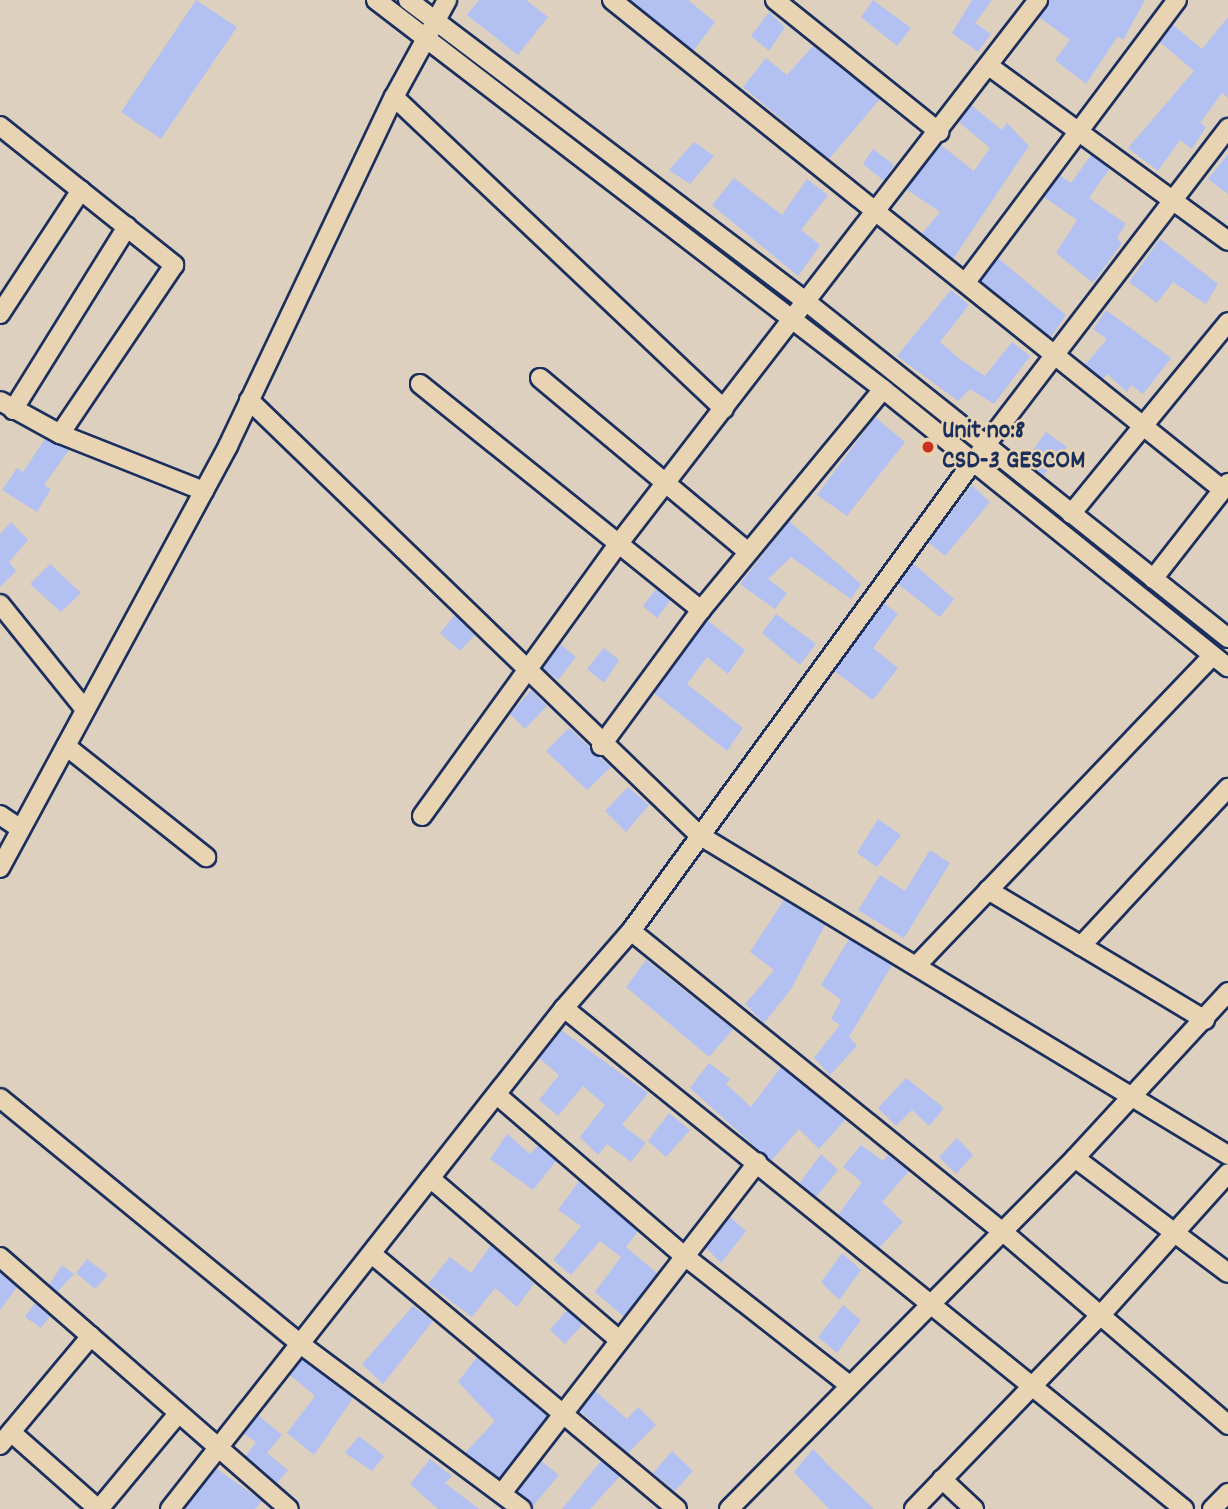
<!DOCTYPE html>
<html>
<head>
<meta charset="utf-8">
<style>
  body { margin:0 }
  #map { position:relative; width:1228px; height:1509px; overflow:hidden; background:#ddd0bf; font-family:Dekko,sans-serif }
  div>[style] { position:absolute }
  .building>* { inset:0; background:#b2c1f1 }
  .roads { filter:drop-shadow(2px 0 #1b2f5e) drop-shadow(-2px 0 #1b2f5e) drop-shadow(0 2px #1b2f5e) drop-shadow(0 -2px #1b2f5e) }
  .minor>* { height:18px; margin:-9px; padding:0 9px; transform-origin:9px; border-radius:9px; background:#e8d4b2 }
  .dots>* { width:19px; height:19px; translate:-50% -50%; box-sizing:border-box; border:4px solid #e8d4b2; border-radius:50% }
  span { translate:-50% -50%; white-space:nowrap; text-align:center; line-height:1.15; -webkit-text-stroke:5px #e8d4b2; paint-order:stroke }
  .poi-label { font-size:26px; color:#1b2f5e; font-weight:700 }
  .left { translate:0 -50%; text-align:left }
</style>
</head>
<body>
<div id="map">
  <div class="building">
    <i style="clip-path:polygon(196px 0,237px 27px,161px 139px,121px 112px)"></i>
    <i style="clip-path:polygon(479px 0,526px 0,548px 17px,518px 55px,467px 15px)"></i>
    <i style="clip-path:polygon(630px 0,688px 0,715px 22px,693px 51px)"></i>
    <i style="clip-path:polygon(873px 0,911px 28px,897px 46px,861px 17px)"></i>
    <i style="clip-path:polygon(972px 0,992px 0,975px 23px,991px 34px,978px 52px,952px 33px)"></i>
    <i style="clip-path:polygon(1049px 0,1145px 0,1123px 40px,1118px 36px,1086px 84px,1055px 60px,1070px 40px,1039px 17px)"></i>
    <i style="clip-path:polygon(769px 12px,785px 27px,769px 51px,751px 36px)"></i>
    <i style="clip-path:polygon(1228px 17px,1228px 98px,1222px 93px,1200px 123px,1206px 127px,1192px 149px,1180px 140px,1158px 171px,1128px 148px,1194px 71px,1160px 42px,1173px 25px,1202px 49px)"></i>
    <i style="clip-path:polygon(813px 46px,880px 99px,829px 159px,743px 87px,766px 58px,787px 75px)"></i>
    <i style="clip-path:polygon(971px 105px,1002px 130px,1007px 123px,1029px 146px,953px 259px,922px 234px,940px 212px,906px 189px,941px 145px,974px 171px,990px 148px,959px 122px)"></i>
    <i style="clip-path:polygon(694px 142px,714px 156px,690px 184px,669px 170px)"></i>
    <i style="clip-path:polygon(873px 149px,894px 165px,884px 181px,863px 164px)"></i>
    <i style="clip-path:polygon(1228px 154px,1228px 194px,1208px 179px)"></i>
    <i style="clip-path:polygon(1091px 155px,1110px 168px,1089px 198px,1126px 224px,1117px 238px,1122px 243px,1093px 283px,1056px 253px,1077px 220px,1044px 197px,1060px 175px,1071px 183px)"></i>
    <i style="clip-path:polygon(734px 178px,782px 215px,807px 179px,828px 195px,801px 230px,820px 245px,798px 276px,712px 205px)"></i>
    <i style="clip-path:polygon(1160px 239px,1218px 284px,1206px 304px,1173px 282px,1157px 303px,1129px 282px)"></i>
    <i style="clip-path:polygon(998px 258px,1066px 315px,1051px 337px,981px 281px)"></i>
    <i style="clip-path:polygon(951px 290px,969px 305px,940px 342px,962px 361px,985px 376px,1012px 342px,1030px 356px,994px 404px,970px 389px,958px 401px,897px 356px)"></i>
    <i style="clip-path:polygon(1106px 310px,1171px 358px,1143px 394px,1131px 385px,1127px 392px,1107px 374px,1103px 379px,1085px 365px,1107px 339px,1093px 329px)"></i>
    <i style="clip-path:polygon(875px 417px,905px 442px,847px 516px,817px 495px)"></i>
    <i style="clip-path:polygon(1046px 432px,1067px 447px,1043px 476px,1025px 461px)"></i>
    <i style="clip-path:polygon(45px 439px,69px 450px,44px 485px,51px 489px,37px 512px,2px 490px,17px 468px,23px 472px)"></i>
    <i style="clip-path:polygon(972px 485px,990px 502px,945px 556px,928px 542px)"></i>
    <i style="clip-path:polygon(789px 521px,861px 584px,851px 599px,791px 557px,768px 579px,787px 593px,775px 609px,740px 584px)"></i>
    <i style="clip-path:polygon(11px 522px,28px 540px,9px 562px,16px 571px,0 587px,0 534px)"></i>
    <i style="clip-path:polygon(913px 563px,954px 599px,940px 617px,898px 584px)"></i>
    <i style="clip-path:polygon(50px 564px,81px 593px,61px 612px,30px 584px)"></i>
    <i style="clip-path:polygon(656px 589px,671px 600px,657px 618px,643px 606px)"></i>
    <i style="clip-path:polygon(884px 603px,898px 614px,873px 648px,898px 668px,873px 700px,834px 671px)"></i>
    <i style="clip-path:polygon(776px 614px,816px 644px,800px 665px,762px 633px)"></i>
    <i style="clip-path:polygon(455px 615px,475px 635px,460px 651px,440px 633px)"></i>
    <i style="clip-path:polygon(707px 620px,745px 650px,728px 674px,707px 657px,687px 684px,743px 728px,727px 751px,654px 693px)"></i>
    <i style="clip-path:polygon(560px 644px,576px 657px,558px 680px,543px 668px)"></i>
    <i style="clip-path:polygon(604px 648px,619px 660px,604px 683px,587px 669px)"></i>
    <i style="clip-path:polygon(531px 690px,547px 706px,525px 729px,510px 714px)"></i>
    <i style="clip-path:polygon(569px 728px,611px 767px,587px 790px,546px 751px)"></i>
    <i style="clip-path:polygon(628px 787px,649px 805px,626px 832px,605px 811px)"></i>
    <i style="clip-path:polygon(878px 819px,901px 835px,877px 867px,857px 853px)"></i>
    <i style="clip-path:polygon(930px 850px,950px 863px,904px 938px,858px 910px,880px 875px,905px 891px)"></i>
    <i style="clip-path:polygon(784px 900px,825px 925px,791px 989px,764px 1023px,745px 1004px,774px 970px,750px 952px)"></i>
    <i style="clip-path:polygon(849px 939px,892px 965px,849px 1037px,857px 1046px,830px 1075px,814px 1058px,840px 1025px,831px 1019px,841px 1000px,821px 985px)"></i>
    <i style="clip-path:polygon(646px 960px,733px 1029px,709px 1057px,626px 987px)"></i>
    <i style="clip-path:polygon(561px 1030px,648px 1093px,622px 1125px,646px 1143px,631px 1162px,607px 1144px,598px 1155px,580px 1137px,605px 1105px,583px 1086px,558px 1116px,539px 1100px,559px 1075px,539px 1058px)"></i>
    <i style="clip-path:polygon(709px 1063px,730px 1079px,726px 1084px,751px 1107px,781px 1067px,846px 1119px,819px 1149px,799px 1129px,771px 1161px,690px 1088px)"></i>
    <i style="clip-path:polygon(906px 1078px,944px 1108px,929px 1126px,912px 1110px,896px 1126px,878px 1108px)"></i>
    <i style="clip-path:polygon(669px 1113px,690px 1130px,666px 1157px,648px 1141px)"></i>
    <i style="clip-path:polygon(507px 1134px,530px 1154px,538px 1145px,556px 1161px,533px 1190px,490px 1159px)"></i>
    <i style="clip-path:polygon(957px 1138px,973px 1155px,956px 1174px,939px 1157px)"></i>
    <i style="clip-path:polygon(861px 1145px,883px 1161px,888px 1155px,909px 1171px,882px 1202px,903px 1222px,879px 1248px,838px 1215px,862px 1182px,843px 1167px)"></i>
    <i style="clip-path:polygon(821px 1154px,838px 1170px,816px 1197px,800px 1183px)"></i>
    <i style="clip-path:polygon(579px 1181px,638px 1231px,626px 1247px,657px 1273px,624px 1317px,595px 1292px,621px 1257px,600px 1241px,571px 1275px,553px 1260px,581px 1226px,558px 1210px)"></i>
    <i style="clip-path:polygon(730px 1217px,746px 1231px,721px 1263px,706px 1248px)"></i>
    <i style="clip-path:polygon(491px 1245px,534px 1284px,517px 1307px,495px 1288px,472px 1317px,428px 1284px,450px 1257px,471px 1273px)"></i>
    <i style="clip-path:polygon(842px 1253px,861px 1270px,839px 1300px,821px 1282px)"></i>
    <i style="clip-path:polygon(87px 1259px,108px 1275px,95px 1289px,76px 1273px)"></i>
    <i style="clip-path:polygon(62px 1265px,74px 1274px,57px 1292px,49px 1285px)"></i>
    <i style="clip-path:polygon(0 1272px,17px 1287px,0 1310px)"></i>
    <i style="clip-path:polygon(35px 1303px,50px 1316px,41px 1328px,25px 1317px)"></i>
    <i style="clip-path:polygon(843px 1305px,861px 1320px,837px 1353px,818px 1337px)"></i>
    <i style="clip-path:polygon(413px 1306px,433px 1321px,383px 1384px,362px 1364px)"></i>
    <i style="clip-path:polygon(567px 1310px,583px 1324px,565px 1344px,550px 1330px)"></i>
    <i style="clip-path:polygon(477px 1357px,547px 1416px,499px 1478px,465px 1453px,495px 1421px,458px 1382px)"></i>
    <i style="clip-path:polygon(302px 1359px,353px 1398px,314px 1455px,287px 1433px,315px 1396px,290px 1375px)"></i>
    <i style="clip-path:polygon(595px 1391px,627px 1419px,638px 1407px,656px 1425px,628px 1453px,580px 1411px)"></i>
    <i style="clip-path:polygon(258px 1415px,282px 1435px,267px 1453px,288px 1470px,277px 1483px,246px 1456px,256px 1442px,244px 1434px)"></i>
    <i style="clip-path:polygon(359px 1436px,384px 1456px,372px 1471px,345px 1453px)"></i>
    <i style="clip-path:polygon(813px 1449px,832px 1469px,874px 1509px,829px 1509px,794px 1472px)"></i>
    <i style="clip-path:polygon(672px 1451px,693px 1471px,675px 1491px,653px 1473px)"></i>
    <i style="clip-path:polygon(430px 1459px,452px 1476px,445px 1483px,479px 1509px,438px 1509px,410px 1484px)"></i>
    <i style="clip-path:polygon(541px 1461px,559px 1475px,533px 1506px,518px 1492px)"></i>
    <i style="clip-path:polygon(601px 1461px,620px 1476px,590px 1509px,562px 1509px)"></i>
    <i style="clip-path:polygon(216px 1468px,262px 1501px,255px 1509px,184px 1509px)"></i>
  </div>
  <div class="roads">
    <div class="minor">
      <i style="left:376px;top:0;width:639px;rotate:37.5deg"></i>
      <i style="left:883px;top:389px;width:443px;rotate:38.9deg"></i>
      <i style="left:408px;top:0;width:502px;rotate:37.14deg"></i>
      <i style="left:808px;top:303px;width:537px;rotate:38.58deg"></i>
      <i style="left:612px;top:0;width:783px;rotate:38.73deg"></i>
      <i style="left:775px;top:0;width:211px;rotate:38.8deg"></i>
      <i style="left:989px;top:66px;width:296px;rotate:36.2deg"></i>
      <i style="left:394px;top:97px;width:454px;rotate:43.4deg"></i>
      <i style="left:0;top:126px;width:223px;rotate:38.6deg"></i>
      <i style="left:174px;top:265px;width:204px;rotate:124deg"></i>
      <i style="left:60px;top:434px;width:68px;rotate:-151.2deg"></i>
      <i style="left:966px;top:282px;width:352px;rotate:-53.2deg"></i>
      <i style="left:0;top:314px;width:148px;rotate:-56.8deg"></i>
      <i style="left:540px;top:378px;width:271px;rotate:39.9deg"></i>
      <i style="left:420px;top:384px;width:361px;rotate:38.8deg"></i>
      <i style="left:249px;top:400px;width:626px;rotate:44.03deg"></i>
      <i style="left:699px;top:835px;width:618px;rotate:31.17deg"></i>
      <i style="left:13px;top:410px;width:216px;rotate:-58.1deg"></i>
      <i style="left:60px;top:434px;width:155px;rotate:21.6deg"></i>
      <i style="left:1071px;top:514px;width:248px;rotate:-50.7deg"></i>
      <i style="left:1153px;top:579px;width:122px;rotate:-52deg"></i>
      <i style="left:0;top:604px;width:134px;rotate:51.1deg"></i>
      <i style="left:66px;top:746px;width:179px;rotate:38.4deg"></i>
      <i style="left:601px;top:746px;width:169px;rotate:-53.7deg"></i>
      <i style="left:701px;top:610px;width:286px;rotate:-50.5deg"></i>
      <i style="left:0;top:815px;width:25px;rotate:34deg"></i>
      <i style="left:422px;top:816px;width:332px;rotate:-54.2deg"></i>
      <i style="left:616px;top:547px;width:691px;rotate:-52.35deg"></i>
      <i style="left:0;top:868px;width:480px;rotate:-61.6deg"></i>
      <i style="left:228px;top:446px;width:386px;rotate:-64.6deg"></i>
      <i style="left:394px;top:97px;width:111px;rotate:-61.3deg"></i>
      <i style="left:988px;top:890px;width:253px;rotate:30.9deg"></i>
      <i style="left:631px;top:931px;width:477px;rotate:39deg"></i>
      <i style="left:1002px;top:1231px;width:298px;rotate:40.6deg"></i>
      <i style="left:1081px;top:946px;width:216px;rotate:-47.1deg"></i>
      <i style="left:916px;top:966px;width:429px;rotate:-46.3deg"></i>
      <i style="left:564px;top:1008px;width:797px;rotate:38.94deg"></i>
      <i style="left:497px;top:1095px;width:244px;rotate:40.7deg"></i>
      <i style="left:682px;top:1254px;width:211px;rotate:38.1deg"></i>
      <i style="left:0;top:1098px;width:392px;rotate:39.3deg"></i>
      <i style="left:303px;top:1346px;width:273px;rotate:36.7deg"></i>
      <i style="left:1075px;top:1158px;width:226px;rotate:-47.3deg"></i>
      <i style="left:430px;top:1178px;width:248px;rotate:40.6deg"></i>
      <i style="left:373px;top:1255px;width:396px;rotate:39.9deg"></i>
      <i style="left:0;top:1257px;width:383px;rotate:41.1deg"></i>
      <i style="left:11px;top:1432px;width:116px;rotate:41.5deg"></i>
      <i style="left:0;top:1445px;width:142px;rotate:-50.1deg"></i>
      <i style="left:942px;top:1479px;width:44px;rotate:43.2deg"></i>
      <i style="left:502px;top:1493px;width:418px;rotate:-52.3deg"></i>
      <i style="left:99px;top:1509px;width:124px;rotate:-50.3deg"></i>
      <i style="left:170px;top:1509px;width:637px;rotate:-51.82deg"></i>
      <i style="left:564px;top:1008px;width:102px;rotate:-49deg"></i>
      <i style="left:631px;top:931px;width:579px;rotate:-53.92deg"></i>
      <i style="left:972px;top:463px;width:422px;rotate:-52.6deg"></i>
      <i style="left:729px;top:1509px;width:493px;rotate:-45.4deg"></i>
      <i style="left:1075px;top:1158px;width:191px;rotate:36.9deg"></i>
      <i style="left:914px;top:1509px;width:267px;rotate:-46.1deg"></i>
      <i style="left:1099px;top:1317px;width:193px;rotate:-48.1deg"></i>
      <i style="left:1212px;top:1509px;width:23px;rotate:-45deg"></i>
    </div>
  </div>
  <div class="dots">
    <i style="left:928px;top:447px;background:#c8321e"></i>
  </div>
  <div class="poi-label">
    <span class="left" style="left:942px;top:447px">Unit no:8<br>CSD-3 GESCOM</span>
  </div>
</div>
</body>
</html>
